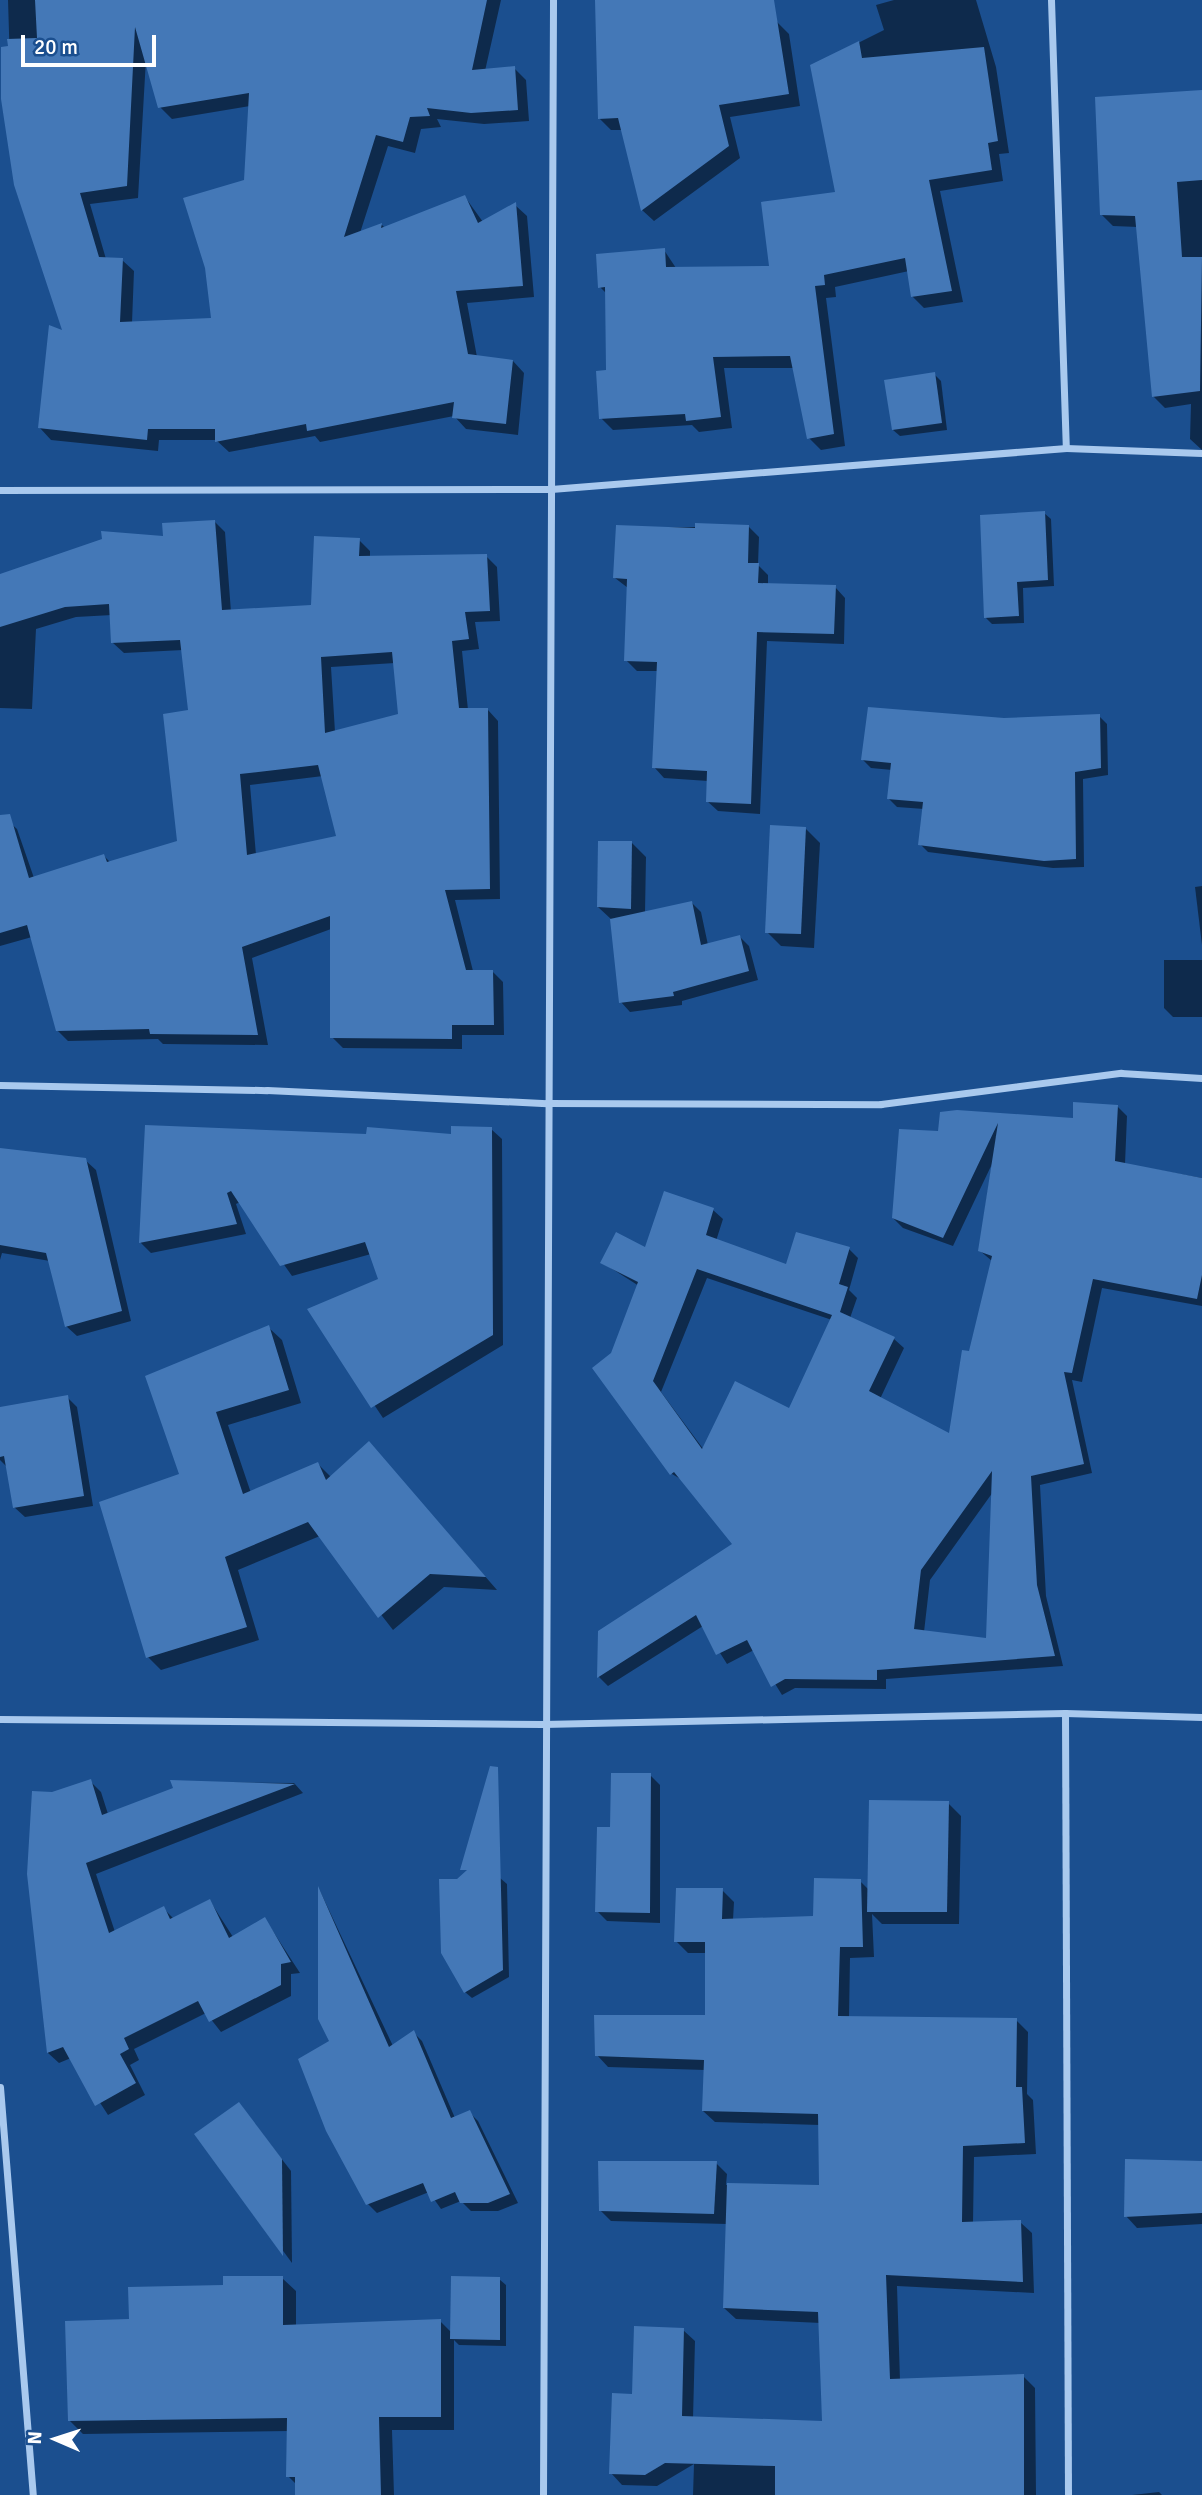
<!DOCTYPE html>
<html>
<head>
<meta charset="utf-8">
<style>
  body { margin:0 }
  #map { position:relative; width:1202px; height:2495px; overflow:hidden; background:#1b4f8f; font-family:Signika,sans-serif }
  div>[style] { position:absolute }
  .shadow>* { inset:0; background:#0007 }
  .building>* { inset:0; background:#4478b7 }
  .street>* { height:7px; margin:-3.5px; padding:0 3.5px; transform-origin:3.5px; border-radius:3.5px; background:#a9c9ee }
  span { translate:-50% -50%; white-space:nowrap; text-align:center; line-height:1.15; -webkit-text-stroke:7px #1b4f8f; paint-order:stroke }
  .north { position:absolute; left:21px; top:2404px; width:70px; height:70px; -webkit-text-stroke:5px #1b4f8f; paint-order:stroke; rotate:273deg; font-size:19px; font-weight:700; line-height:28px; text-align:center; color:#fff }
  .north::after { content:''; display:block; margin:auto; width:24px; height:32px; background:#fff; clip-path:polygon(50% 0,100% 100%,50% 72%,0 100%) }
  .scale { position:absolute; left:21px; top:35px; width:135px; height:32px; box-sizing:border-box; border:4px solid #fff; border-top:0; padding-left:9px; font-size:21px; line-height:24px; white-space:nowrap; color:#fff; -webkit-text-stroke:5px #1b4f8f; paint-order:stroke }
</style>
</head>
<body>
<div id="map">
  <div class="shadow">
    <i style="clip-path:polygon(evenodd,8px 0,501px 0,485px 71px,514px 68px,526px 80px,529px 121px,484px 124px,437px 119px,441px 127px,421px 129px,415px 153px,388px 146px,360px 233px,382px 225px,385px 228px,465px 197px,483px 222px,515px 205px,527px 216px,534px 297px,467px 303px,477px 357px,513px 361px,524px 373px,518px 435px,466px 429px,454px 416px,320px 442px,315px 436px,229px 452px,216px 440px,159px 440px,158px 451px,51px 440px,40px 428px,64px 333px,13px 165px,8px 0,146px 59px,160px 107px,172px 119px,250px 106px,246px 182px,213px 319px,132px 323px,134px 271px,122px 260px,106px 259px,90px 204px,138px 198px,146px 59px)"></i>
    <i style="clip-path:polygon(597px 0,696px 0,777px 22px,789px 34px,800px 106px,730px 117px,740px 158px,654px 221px,642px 210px,623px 130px,611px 130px,599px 118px)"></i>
    <i style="clip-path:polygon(894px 0,976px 0,996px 67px,1009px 153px,999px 154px,1003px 181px,940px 191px,963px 302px,924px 308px,912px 296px,909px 271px,835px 287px,836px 297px,826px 298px,845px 446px,821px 450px,809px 438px,794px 368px,724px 368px,732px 428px,699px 432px,692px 425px,613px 430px,601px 418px,607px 372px,607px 294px,600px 287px,664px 250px,676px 268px,771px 268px,837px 193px,812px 66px,884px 30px,876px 5px)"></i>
    <i style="clip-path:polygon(1202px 92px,1202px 450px,1190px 439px,1191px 404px,1165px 408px,1153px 396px,1138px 227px,1113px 226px,1101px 214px)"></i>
    <i style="clip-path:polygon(934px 374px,941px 381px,947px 430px,900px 436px,893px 430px)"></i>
    <i style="clip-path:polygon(1044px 513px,1051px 519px,1054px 586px,1023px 588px,1024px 623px,992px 624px,986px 618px)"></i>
    <i style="clip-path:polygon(evenodd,214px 521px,225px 532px,231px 612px,312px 607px,359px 540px,370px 551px,370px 558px,486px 556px,497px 567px,500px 621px,475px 622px,479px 649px,462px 651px,468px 710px,488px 710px,498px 721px,500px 899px,455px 900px,473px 971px,492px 971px,503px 982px,504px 1035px,462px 1035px,462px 1049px,343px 1048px,332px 1037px,331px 929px,252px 958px,268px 1045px,163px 1044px,158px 1039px,68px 1041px,57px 1030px,32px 937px,0 946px,0 821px,6px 819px,17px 829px,34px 878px,104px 856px,111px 863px,179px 842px,190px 712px,183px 650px,124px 653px,113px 643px,112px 615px,76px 617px,36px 629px,32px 709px,0 708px,0 575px,165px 538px,214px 521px,395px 663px,400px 716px,335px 732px,331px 667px,395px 663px,214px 521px,323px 776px,338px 837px,256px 855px,250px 785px,323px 776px)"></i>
    <i style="clip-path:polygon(617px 527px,749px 527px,759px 537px,758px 565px,768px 575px,768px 585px,835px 587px,845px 598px,844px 644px,767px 641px,760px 814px,718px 811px,707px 801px,708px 781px,664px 778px,654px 767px,659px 671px,637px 671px,626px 660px,628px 588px,615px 578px)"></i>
    <i style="clip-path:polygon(1099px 716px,1107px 724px,1108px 775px,1083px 779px,1084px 867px,1053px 868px,928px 852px,920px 844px,924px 809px,897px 807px,889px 799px,892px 770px,871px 768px,863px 760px,1003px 719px)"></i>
    <i style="clip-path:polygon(806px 829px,820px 843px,814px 948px,781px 946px,767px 932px)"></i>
    <i style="clip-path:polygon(632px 843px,646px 857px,645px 913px,692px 903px,701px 912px,708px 945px,740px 937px,749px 946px,758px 980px,682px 1001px,682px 1005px,630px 1012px,621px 1002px,612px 920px,598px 907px)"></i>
    <i style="clip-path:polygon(1202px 886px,1202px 945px,1195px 887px)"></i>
    <i style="clip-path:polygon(1164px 960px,1202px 960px,1202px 1017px,1173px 1017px,1164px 1008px)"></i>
    <i style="clip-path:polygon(evenodd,1117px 1106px,1127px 1116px,1125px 1164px,1202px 1178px,1202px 1306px,1102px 1288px,1082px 1382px,1072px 1380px,1092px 1473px,1040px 1485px,1046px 1596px,1063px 1666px,886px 1679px,886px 1689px,795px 1688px,782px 1695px,754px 1650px,727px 1664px,703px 1626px,608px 1686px,599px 1677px,600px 1632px,735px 1545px,684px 1481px,672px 1474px,613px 1354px,639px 1286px,603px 1263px,646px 1249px,713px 1210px,723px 1219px,716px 1241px,787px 1267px,849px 1249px,858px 1258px,849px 1290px,857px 1298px,850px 1318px,894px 1339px,904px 1348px,880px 1399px,950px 1436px,992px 1261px,979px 1250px,992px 1164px,953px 1246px,903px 1228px,893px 1218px,940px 1133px,942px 1113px,1074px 1120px,1117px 1106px,707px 1278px,832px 1320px,790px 1410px,704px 1450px,661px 1392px,707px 1278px,1117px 1106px,993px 1492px,988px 1640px,924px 1632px,930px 1580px,993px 1492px)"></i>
    <i style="clip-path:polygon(147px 1127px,368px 1135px,452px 1136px,491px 1129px,502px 1139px,503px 1345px,383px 1418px,310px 1309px,380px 1280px,371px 1254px,292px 1276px,240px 1202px,236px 1204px,246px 1234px,151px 1253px,141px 1243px)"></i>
    <i style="clip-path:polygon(0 1149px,85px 1160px,96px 1170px,131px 1321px,77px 1336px,66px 1326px,50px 1261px,2px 1253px,0 1260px)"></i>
    <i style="clip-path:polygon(268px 1327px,282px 1340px,301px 1403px,228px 1425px,251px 1493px,318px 1464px,331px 1477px,369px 1443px,497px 1590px,444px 1587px,393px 1630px,320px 1536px,238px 1570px,259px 1640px,161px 1670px,148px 1657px,181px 1475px,147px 1377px)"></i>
    <i style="clip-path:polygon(67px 1397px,77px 1407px,93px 1506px,25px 1517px,14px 1507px,8px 1468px,0 1460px,0 1409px)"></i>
    <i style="clip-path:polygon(650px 1775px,660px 1785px,660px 1923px,607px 1921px,597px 1911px,612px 1829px)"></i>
    <i style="clip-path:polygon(90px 1781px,101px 1792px,108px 1814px,175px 1789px,172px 1782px,294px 1783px,303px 1793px,96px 1874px,115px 1932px,163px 1908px,174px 1919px,210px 1901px,233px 1937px,265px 1919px,300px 1973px,291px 1974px,291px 1996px,221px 2032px,206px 2013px,134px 2049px,139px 2060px,130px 2065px,145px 2095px,108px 2115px,71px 2058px,59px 2063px,48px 2053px,29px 1874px,52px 1794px)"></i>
    <i style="clip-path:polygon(948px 1803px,961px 1816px,959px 1924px,882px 1924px,872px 1914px,874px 1957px,850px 1958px,849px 2018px,1016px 2020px,1028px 2032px,1027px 2094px,1033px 2100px,1036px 2154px,974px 2157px,973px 2223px,1020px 2222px,1032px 2233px,1034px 2293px,897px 2286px,900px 2380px,1023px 2376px,1035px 2388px,1036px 2495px,693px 2495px,694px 2464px,657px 2486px,622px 2485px,611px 2473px,634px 2396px,683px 2330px,695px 2341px,693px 2419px,824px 2422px,821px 2323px,736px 2319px,724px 2308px,727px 2224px,611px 2221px,600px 2210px,716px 2163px,727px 2174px,726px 2185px,820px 2187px,820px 2125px,715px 2122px,703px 2111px,705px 2070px,608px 2067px,597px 2055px,707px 2017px,707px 1953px,688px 1953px,676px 1941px,722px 1890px,734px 1902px,733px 1920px,815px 1918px,860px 1881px,870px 1891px)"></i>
    <i style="clip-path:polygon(500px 1878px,507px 1884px,509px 1977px,472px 1998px,465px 1992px)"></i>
    <i style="clip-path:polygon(320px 1891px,393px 2046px,413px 2032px,422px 2041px,455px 2118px,469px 2112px,478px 2121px,518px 2203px,498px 2211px,471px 2211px,461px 2201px,441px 2209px,429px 2192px,377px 2213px,368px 2204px,331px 2042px)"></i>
    <i style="clip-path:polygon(239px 2104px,291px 2171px,292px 2263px,197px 2134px)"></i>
    <i style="clip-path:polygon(1202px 2163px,1202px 2224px,1137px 2228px,1126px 2216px)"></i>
    <i style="clip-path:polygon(282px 2278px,296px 2291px,296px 2326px,440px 2321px,452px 2333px,499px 2279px,506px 2285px,506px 2346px,459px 2345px,454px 2340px,454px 2430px,392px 2430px,394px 2495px,297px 2495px,297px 2485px,288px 2476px,289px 2431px,83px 2434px,69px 2420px,131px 2321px,224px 2287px)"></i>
    <i style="clip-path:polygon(1159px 2492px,1162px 2495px,1132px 2495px)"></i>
  </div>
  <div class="building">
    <i style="clip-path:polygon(evenodd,35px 0,487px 0,472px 70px,515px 66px,518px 110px,471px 113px,427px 108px,430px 116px,410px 117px,403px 142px,376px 135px,344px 237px,382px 223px,381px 228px,465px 195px,478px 223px,516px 202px,523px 286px,456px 291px,468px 354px,513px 360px,506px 424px,452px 418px,454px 402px,307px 431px,306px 424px,215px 442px,215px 429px,148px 429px,147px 440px,38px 428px,49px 325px,62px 330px,14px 185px,1px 99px,1px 47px,8px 46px,7px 39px,37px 38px,35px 0,135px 27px,158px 108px,249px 93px,244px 180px,183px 198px,205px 268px,211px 318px,120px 322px,123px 258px,99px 257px,80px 193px,127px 186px,135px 27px)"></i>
    <i style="clip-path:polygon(595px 0,774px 0,789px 94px,719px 105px,729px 146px,641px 211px,618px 118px,598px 119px)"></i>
    <i style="clip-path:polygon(859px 41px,862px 58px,984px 47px,998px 141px,988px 143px,992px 170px,929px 180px,952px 291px,911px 297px,905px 258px,824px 275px,825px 285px,815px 286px,834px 434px,807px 439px,790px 356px,713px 357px,721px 417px,686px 421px,685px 414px,599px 419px,596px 371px,606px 370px,605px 287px,598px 288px,596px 254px,665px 248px,666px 267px,769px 266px,761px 202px,835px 192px,810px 65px)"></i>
    <i style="clip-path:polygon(1202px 90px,1202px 180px,1177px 182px,1182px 257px,1202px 257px,1200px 391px,1152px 397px,1135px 216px,1100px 215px,1095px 97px)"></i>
    <i style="clip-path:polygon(935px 372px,942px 423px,892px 430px,884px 380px)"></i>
    <i style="clip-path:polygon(1045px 511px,1048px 580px,1017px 582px,1019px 616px,984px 618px,980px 515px)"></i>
    <i style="clip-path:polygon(evenodd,215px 520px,222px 610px,311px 605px,314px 536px,360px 538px,359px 556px,487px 554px,490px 611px,465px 612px,469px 639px,452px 641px,459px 708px,488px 708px,490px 889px,445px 890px,466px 970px,493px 970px,494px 1025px,452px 1025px,452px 1039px,330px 1038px,330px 916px,242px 947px,258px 1035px,150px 1034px,149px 1029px,56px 1031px,27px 925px,0 933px,0 815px,10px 814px,29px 878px,104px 854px,107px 862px,177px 841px,163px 714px,188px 710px,180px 640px,111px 643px,109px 604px,65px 607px,0 627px,0 574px,102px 539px,101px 531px,163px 536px,162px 523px,215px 520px,392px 652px,398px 714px,325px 733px,321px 657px,392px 652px,215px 520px,318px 765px,336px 836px,247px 855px,240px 774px,318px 765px)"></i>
    <i style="clip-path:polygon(695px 523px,749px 525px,748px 563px,759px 563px,758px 583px,836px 585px,834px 634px,757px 632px,751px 804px,706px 802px,707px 771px,652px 768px,657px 662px,624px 661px,627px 579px,613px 578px,616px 525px,695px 528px)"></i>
    <i style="clip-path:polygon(868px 707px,1004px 718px,1100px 714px,1101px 768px,1075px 772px,1076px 859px,1044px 861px,918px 845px,923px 802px,887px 799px,891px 763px,861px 760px)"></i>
    <i style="clip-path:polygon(770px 825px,806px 827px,801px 934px,765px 933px)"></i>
    <i style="clip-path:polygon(598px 841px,632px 841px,631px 909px,597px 907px)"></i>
    <i style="clip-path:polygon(692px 901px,701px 945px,740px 935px,749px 971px,673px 992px,674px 996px,619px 1003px,610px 919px)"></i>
    <i style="clip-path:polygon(evenodd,1073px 1102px,1118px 1105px,1115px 1161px,1202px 1178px,1202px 1275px,1197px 1299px,1093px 1279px,1072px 1373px,1064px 1372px,1084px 1464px,1031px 1476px,1037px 1585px,1055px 1656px,877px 1670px,877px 1680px,785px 1679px,771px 1687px,747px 1640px,716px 1655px,696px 1615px,597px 1678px,598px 1631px,732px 1544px,674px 1472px,670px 1475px,592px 1368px,611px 1353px,638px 1282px,600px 1263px,616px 1232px,645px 1247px,664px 1191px,714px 1208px,706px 1235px,786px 1264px,796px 1232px,850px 1247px,839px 1284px,848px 1287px,840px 1312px,895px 1337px,869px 1391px,949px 1433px,962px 1350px,969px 1351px,992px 1256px,978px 1251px,998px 1123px,943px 1238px,892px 1218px,899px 1129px,938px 1131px,940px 1112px,957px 1110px,1073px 1118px,1073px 1102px,697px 1269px,832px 1315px,789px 1408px,735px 1381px,702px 1449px,653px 1381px,697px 1269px,1073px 1102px,992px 1471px,986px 1638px,914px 1629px,921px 1570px,992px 1471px)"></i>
    <i style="clip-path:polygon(145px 1125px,366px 1134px,367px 1127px,451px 1134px,451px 1126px,492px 1127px,493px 1335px,371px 1408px,307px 1309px,378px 1279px,365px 1242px,280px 1266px,231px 1191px,227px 1193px,237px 1224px,139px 1243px)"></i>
    <i style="clip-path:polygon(0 1148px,86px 1158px,122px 1311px,65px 1327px,46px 1253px,0 1245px)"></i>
    <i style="clip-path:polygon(269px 1325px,289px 1390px,216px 1412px,243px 1494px,318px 1462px,326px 1480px,369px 1441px,486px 1577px,430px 1574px,378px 1618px,308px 1522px,225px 1557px,247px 1627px,146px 1658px,99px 1502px,179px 1474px,145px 1376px)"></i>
    <i style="clip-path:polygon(68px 1395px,84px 1496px,13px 1508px,4px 1456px,0 1457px,0 1407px)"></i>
    <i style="clip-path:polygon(490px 1766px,498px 1767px,503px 1970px,464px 1993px,441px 1953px,439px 1879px,457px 1879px,467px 1870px,460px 1870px)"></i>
    <i style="clip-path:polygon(611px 1773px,651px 1773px,650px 1913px,595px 1912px,597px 1827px,610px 1827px)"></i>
    <i style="clip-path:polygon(91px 1779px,102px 1815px,173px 1788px,170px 1780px,295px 1784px,86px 1863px,109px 1933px,164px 1906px,170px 1919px,210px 1899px,229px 1938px,265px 1917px,291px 1962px,281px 1964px,281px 1985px,209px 2022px,198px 2001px,124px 2038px,129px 2049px,120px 2054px,136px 2083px,95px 2106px,63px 2047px,47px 2053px,27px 1874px,32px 1791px,52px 1792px)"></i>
    <i style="clip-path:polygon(869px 1800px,949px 1801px,947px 1912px,867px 1912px)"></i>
    <i style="clip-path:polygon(814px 1878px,861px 1879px,863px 1947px,840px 1947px,838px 2016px,1017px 2018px,1016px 2087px,1022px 2087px,1025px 2143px,963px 2146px,962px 2222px,1021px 2220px,1023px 2282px,886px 2275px,890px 2379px,1024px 2374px,1024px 2495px,775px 2495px,775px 2466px,665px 2463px,645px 2475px,609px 2474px,612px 2393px,632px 2394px,634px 2326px,684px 2328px,682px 2416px,822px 2421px,818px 2312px,723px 2308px,727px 2183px,819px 2185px,818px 2114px,702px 2111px,704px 2060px,595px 2056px,594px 2015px,705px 2015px,705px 1942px,674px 1942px,676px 1888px,723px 1888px,722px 1919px,813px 1916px)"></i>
    <i style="clip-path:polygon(318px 1886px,389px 2047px,414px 2030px,451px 2118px,470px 2110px,510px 2194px,488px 2203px,460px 2203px,455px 2192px,431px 2202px,423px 2183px,366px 2205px,326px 2131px,298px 2059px,329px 2041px,318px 2019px)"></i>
    <i style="clip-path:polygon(239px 2102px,282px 2159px,283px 2256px,194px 2134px)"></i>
    <i style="clip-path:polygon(1125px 2159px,1202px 2161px,1202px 2213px,1124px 2217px)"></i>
    <i style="clip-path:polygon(598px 2161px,717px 2161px,714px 2214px,599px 2211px)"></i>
    <i style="clip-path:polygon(223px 2276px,283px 2276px,283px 2325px,441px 2319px,441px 2417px,379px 2417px,381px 2495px,295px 2495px,295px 2477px,286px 2477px,287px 2418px,68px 2421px,65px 2321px,129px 2319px,128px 2287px,223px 2285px)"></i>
    <i style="clip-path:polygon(451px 2276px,500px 2277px,500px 2340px,450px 2339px)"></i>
  </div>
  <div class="street">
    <i style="left:1051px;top:0;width:448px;rotate:88.1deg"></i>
    <i style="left:0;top:490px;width:551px;rotate:-0.1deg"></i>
    <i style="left:551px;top:489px;width:517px;rotate:-4.55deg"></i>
    <i style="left:1066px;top:448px;width:136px;rotate:2.1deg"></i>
    <i style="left:0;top:1085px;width:267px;rotate:1.1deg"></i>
    <i style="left:267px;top:1090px;width:280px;rotate:2.7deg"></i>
    <i style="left:547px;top:1103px;width:334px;rotate:0.2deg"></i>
    <i style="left:881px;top:1104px;width:242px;rotate:-7.4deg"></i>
    <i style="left:1121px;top:1073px;width:81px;rotate:3.5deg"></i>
    <i style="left:1065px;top:1713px;width:782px;rotate:89.78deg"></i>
    <i style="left:0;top:1719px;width:543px;rotate:0.53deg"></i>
    <i style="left:543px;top:1724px;width:522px;rotate:-1.21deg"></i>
    <i style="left:1065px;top:1713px;width:137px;rotate:1.7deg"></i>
    <i style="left:0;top:2087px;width:409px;rotate:85.4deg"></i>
    <i style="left:543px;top:2495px;width:2495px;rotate:-89.77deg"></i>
  </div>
  <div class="north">N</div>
  <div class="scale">20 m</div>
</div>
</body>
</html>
